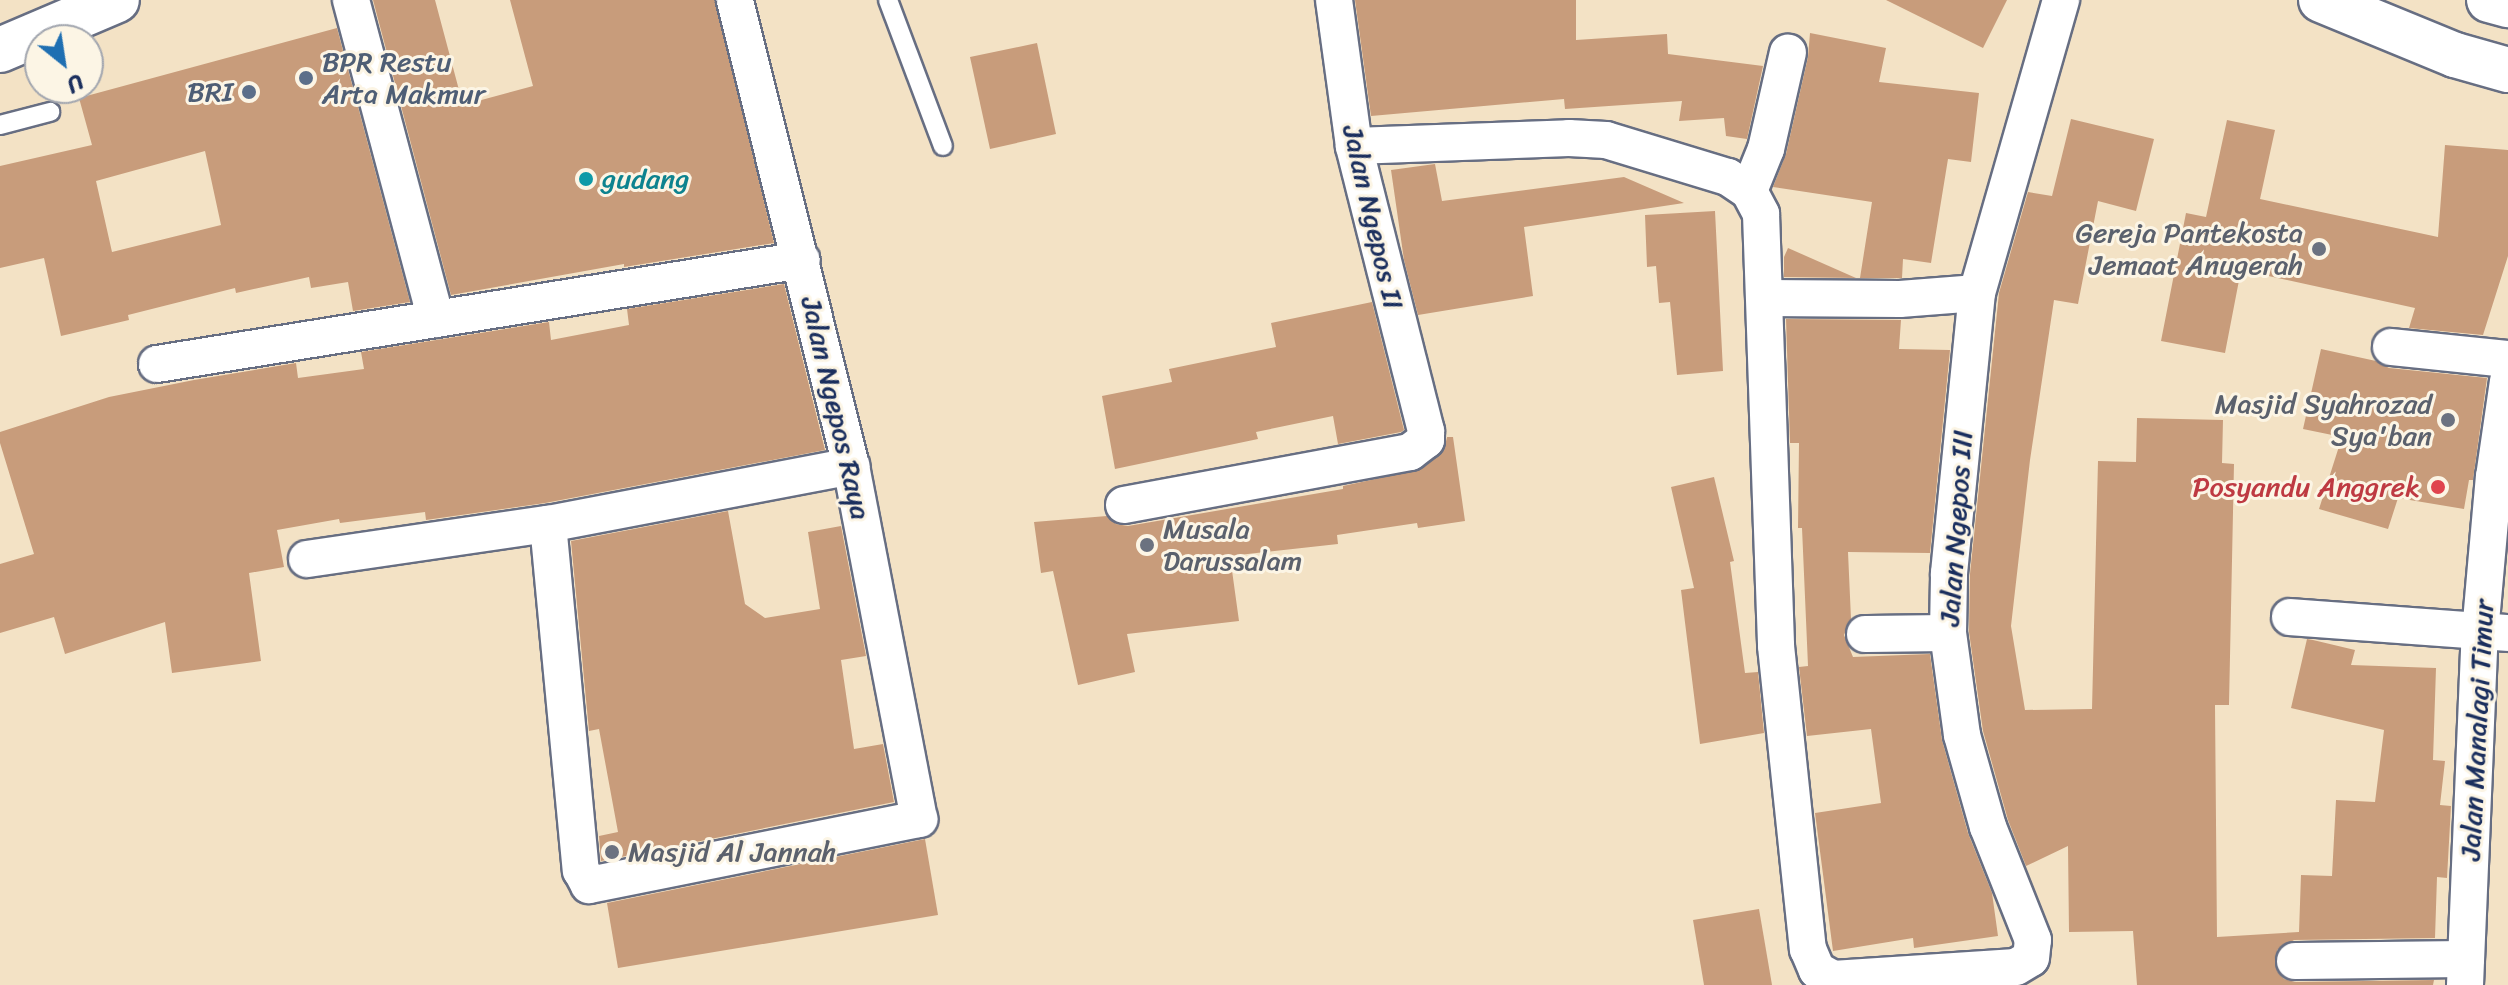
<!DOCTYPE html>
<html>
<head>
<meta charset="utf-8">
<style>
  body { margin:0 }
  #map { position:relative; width:2508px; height:985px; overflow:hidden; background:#f3e2c5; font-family:Sriracha,sans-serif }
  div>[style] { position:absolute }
  .building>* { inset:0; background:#c89c7b }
  .roads { filter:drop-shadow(2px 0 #676e82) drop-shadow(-2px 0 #676e82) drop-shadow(0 2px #676e82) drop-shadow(0 -2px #676e82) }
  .lane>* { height:18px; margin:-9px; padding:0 9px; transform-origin:9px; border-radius:9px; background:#fff }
  .street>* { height:36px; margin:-18px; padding:0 18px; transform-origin:18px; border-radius:18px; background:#fff }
  .highway>* { height:44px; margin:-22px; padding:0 22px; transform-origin:22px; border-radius:22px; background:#fff }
  .dots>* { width:22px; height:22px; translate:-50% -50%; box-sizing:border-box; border:4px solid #fcf5e5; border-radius:50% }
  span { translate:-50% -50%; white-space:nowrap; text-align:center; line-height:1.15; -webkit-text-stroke:6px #fcf5e5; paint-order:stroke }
  .service-label { font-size:28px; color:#4e5e75 }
  .left { translate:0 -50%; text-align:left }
  .right { translate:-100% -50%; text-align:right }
  .culture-label { font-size:28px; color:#0d838f }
  .street-label { font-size:28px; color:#1b2f5e }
  .worship-label { font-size:28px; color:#5b616d }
  .health-label { font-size:28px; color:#be3a42 }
  .north { position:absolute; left:24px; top:24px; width:80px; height:80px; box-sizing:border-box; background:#fcf5e5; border:2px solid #a2a6af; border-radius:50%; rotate:150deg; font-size:22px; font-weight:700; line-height:32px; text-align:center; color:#1b2f5e }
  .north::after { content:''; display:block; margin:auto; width:28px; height:36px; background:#1f6fb2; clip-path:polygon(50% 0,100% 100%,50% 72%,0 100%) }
</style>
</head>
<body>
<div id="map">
  <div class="building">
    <i style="clip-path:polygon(373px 0,435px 0,463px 105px,533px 86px,510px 0,715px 0,774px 243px,624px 267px,624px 264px,451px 295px)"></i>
    <i style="clip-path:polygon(1355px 0,1576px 0,1576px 40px,1667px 34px,1668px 54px,1763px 66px,1747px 139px,1726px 136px,1724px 118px,1679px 121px,1682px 101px,1565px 109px,1564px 99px,1371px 116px)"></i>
    <i style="clip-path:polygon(1886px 0,2007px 0,1983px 48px)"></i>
    <i style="clip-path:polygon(evenodd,337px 28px,410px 302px,353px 311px,348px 282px,311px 288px,309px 277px,236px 293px,235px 288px,128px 315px,129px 320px,61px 336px,44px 258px,0 268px,0 166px,92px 145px,79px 98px,337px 28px,205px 151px,221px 225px,112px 252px,96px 181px,205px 151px)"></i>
    <i style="clip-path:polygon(1810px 33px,1886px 48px,1879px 82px,1979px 93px,1971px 162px,1948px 159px,1931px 263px,1903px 259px,1902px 278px,1860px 278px,1872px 202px,1773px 187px,1786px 154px,1808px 57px)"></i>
    <i style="clip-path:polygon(1037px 43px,1056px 134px,990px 149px,970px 57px)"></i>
    <i style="clip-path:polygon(2071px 119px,2154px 139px,2136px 211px,2098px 201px,2078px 304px,2054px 300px,2030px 460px,2011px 626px,2025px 710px,2092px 709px,2098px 461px,2136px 462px,2137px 418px,2223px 420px,2222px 463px,2234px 464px,2229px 705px,2215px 705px,2217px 937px,2299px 932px,2301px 875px,2332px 876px,2336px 800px,2375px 802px,2384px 730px,2291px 708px,2307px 639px,2313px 640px,2355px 650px,2351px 665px,2436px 668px,2433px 760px,2445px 761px,2440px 805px,2451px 806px,2447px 878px,2437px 877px,2435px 938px,2294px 940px,2277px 950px,2277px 971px,2284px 979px,2295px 982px,2434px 980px,2433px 985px,2137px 985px,2133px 931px,2069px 932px,2068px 846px,2026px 866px,2008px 820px,1983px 731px,1969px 632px,1970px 574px,1999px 293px,2028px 192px,2052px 196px)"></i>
    <i style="clip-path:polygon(2227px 120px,2275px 130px,2260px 199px,2438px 237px,2445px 145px,2508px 150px,2508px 256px,2483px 335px,2409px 328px,2415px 308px,2241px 270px,2225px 353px,2161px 341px,2186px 213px,2206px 217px)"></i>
    <i style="clip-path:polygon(1435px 164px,1442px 201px,1624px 177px,1684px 203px,1524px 227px,1533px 296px,1418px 315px,1404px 260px,1391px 170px)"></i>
    <i style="clip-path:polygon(1715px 211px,1723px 371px,1677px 375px,1670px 302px,1659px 303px,1656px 266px,1647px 267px,1645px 215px)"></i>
    <i style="clip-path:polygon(1788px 248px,1856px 278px,1784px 277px,1784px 257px)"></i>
    <i style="clip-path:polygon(784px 284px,825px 450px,545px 503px,426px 520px,425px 512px,340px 523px,339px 519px,277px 530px,284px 567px,249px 573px,261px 661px,172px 673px,165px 622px,65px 654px,54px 617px,0 633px,0 564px,34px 554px,0 443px,0 432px,109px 397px,194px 380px,296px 363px,298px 378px,364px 369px,361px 352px,549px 322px,551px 340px,629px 325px,627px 309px)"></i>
    <i style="clip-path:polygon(1372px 302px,1404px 430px,1401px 432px,1338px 444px,1333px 416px,1256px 432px,1258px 439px,1115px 469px,1102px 396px,1172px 382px,1169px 369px,1276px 347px,1271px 323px)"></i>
    <i style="clip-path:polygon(1786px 319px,1901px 320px,1899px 349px,1950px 350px,1930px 553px,1848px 552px,1851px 619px,1844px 635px,1853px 657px,1930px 654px,1942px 740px,1968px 833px,1992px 893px,1998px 936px,1914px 948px,1913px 938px,1833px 951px,1815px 813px,1881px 803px,1871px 729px,1807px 736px,1799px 667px,1808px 666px,1802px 528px,1798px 528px,1799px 443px,1790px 443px)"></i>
    <i style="clip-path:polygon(2321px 349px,2376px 361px,2389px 368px,2487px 378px,2473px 480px,2469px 480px,2464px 509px,2398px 498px,2388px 529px,2319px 509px,2342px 437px,2303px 429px)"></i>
    <i style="clip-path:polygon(1447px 437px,1453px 437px,1465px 521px,1418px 528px,1417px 523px,1337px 535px,1338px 544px,1230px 556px,1239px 621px,1127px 634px,1135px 672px,1078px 685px,1053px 571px,1041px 573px,1034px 522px,1107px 516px,1116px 524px,1128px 526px,1343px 489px,1343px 486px,1422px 469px,1444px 450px)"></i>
    <i style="clip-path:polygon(1714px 477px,1734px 561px,1730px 562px,1745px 673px,1758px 672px,1764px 733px,1700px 744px,1681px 590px,1694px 588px,1671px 487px)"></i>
    <i style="clip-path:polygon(728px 511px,745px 604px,765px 618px,820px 609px,808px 532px,841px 526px,866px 656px,841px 660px,854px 749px,883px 744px,894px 802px,601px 861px,599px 836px,618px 832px,599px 729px,589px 731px,571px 541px)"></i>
    <i style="clip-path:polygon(925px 839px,938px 915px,618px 968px,607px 903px)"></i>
    <i style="clip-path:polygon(1759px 909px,1772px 985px,1704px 985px,1693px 920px)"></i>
  </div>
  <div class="roads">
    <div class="lane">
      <i style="left:888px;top:0;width:156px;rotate:69.4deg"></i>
      <i style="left:0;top:125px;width:52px;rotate:-14.6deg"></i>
    </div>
    <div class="street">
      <i style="left:351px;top:0;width:330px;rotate:75.1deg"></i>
      <i style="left:1354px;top:146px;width:215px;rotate:-2.1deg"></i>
      <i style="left:1569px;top:138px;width:37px;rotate:3deg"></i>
      <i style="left:1606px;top:140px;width:127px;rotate:16.9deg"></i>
      <i style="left:1728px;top:177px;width:25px;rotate:34deg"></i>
      <i style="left:1749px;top:191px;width:26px;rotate:62deg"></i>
      <i style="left:1761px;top:214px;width:432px;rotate:88deg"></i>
      <i style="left:1776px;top:646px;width:305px;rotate:84deg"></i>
      <i style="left:1808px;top:949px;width:23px;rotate:67deg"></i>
      <i style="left:1817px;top:970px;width:18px;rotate:29deg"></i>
      <i style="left:1833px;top:979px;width:183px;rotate:-3.8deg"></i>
      <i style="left:2016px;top:967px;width:17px;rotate:-31deg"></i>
      <i style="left:2031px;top:958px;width:18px;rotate:-84deg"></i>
      <i style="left:2033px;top:940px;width:122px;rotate:-111.7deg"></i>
      <i style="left:1988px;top:827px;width:96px;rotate:-105.8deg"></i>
      <i style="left:1962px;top:735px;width:103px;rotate:-97.8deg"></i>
      <i style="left:1948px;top:633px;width:60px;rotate:-89deg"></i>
      <i style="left:1949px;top:573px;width:281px;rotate:-84.3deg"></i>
      <i style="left:1977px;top:293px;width:305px;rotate:-74deg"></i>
      <i style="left:1749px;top:191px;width:45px;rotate:-68deg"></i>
      <i style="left:1766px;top:149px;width:99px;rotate:-77.2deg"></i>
      <i style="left:1766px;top:298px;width:134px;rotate:0.4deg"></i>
      <i style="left:1900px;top:299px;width:77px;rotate:-4.5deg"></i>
      <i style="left:2391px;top:347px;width:118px;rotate:5.9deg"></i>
      <i style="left:157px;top:364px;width:653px;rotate:-9.16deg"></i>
      <i style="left:1124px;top:505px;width:291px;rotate:-10.5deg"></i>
      <i style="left:1410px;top:452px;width:20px;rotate:-37deg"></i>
      <i style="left:1426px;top:440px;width:9px;rotate:-90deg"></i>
      <i style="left:1426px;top:431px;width:294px;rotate:-104.2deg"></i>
      <i style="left:1354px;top:146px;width:147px;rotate:-97.8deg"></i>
      <i style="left:548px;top:524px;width:348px;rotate:84.6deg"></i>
      <i style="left:581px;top:870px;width:17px;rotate:62deg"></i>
      <i style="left:589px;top:885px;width:337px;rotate:-11.3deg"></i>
      <i style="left:919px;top:819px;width:359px;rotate:-100.9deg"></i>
      <i style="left:851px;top:466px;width:480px;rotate:-104deg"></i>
      <i style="left:307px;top:559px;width:244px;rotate:-8.3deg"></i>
      <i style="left:548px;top:524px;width:309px;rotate:-10.8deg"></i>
      <i style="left:2290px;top:617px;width:219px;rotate:4.2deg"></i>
      <i style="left:1865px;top:634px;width:83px;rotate:-0.7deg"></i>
      <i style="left:2295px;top:961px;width:171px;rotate:-0.7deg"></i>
      <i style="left:2465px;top:985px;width:341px;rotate:-87.6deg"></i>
      <i style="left:2479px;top:644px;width:168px;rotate:-84.9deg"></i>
      <i style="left:2494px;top:477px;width:97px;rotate:-81.7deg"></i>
    </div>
    <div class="highway">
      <i style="left:2321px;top:0;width:145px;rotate:22.3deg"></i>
      <i style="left:2455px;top:55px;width:55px;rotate:15.8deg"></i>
      <i style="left:2489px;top:0;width:20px;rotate:15deg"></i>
      <i style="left:0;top:50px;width:127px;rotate:-23.1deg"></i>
    </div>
  </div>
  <div class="dots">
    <i style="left:306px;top:78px;background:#5c6f8a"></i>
    <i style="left:249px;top:92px;background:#5c6f8a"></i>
    <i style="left:586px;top:179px;background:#0f9aa8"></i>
    <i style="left:2319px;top:249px;background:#6b7280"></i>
    <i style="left:2448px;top:420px;background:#6b7280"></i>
    <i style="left:2438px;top:487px;background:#e0444e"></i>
    <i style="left:1147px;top:545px;background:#6b7280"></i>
    <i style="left:612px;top:852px;background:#6b7280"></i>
  </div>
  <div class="service-label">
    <span class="left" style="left:322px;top:78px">BPR Restu<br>Arta Makmur</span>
    <span class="right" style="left:233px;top:92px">BRI</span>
  </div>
  <div class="culture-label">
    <span class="left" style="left:602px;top:179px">gudang</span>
  </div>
  <div class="street-label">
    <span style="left:1373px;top:217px;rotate:77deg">Jalan Ngepos II</span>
    <span style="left:836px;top:408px;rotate:77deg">Jalan Ngepos Raya</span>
    <span style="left:1956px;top:528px;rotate:-86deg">Jalan Ngepos III</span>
    <span style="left:2477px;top:730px;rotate:-87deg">Jalan Manalagi Timur</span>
  </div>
  <div class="worship-label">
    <span class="right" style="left:2303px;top:249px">Gereja Pantekosta<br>Jemaat Anugerah</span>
    <span class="right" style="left:2432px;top:420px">Masjid Syahrozad<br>Sya'ban</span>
    <span class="left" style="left:1163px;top:545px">Musala<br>Darussalam</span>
    <span class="left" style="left:628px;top:852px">Masjid Al Jannah</span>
  </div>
  <div class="health-label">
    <span class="right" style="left:2420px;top:487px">Posyandu Anggrek</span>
  </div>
  <div class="north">U</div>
</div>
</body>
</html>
